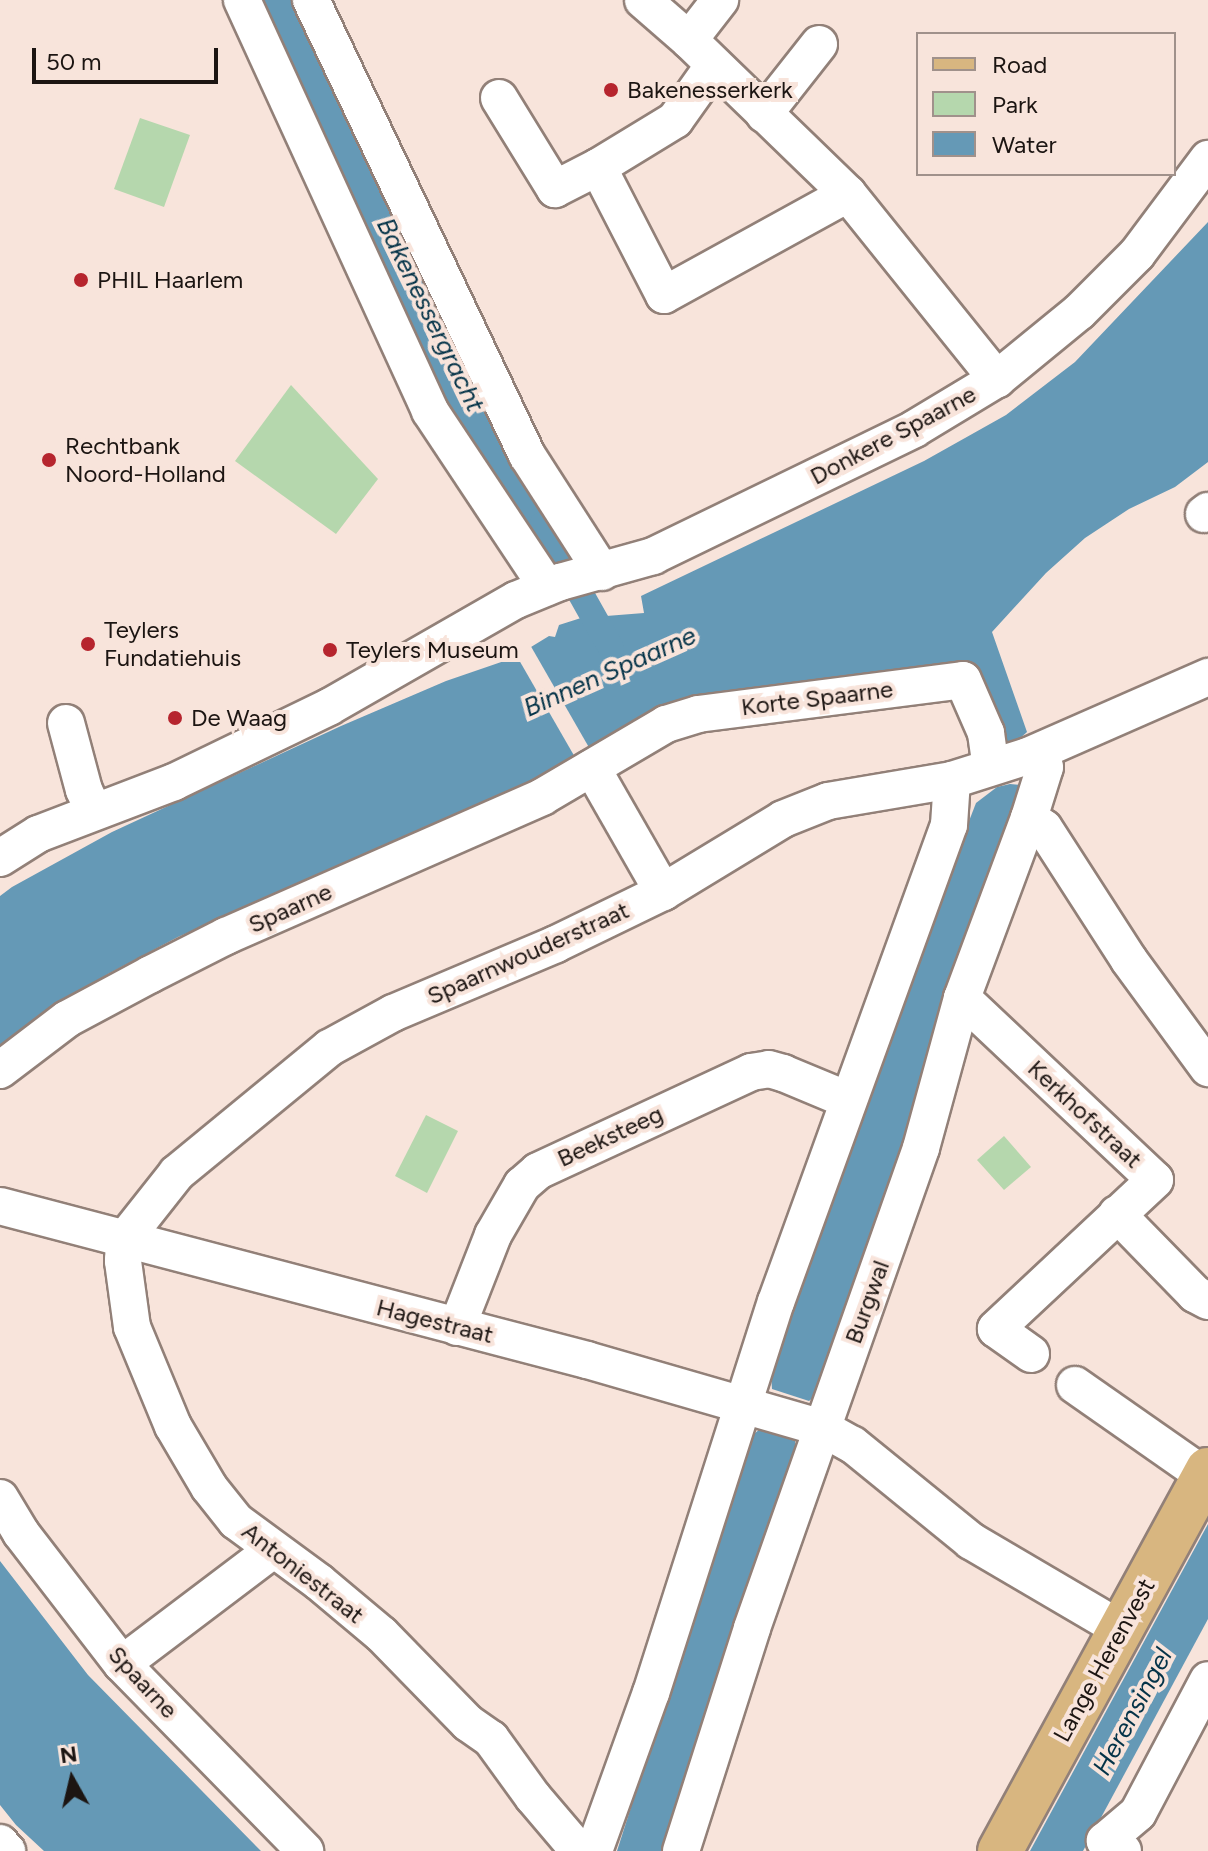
<!DOCTYPE html>
<html>
<head>
<meta charset="utf-8">
<style>
  body { margin:0 }
  #map { position:relative; width:1208px; height:1851px; overflow:hidden; background:#f8e4db; font-family:Figtree,sans-serif }
  div>[style] { position:absolute }
  .green>* { inset:0; background:#b5d7ad }
  .water>* { inset:0; background:#6599b6 }
  .pier>* { inset:0; background:#f8e4db }
  .canal>* { height:26px; margin:-13px; padding:0 13px; transform-origin:13px; border-radius:13px; background:#6599b6 }
  .roads { filter:drop-shadow(2px 0 #928078) drop-shadow(-2px 0 #928078) drop-shadow(0 2px #928078) drop-shadow(0 -2px #928078) }
  .minor>* { height:36px; margin:-18px; padding:0 18px; transform-origin:18px; border-radius:18px; background:#fff }
  .major>* { height:44px; margin:-22px; padding:0 22px; transform-origin:22px; border-radius:22px; background:#d8b680 }
  .dots>* { width:22px; height:22px; translate:-50% -50%; box-sizing:border-box; border:4px solid #f8e4db; border-radius:50% }
  span { translate:-50% -50%; white-space:nowrap; text-align:center; line-height:1.15; -webkit-text-stroke:8px #f8e4db; paint-order:stroke }
  .poi-label { font-size:24px; color:#1c1512 }
  .left { translate:0 -50%; text-align:left }
  .street-label { font-size:24px; color:#1c1512 }
  .water-label { font-size:26px; color:#043348; font-style:italic }
  .legend { position:absolute; left:916px; top:32px; width:260px; height:144px; box-sizing:border-box; background:#f8e4db; border:2px solid #a0918b; margin:0; padding:10px 14px; list-style:none; font-size:24px; color:#1c1512 }
  .legend li { display:flex; align-items:center; gap:16px; height:40px }
  .legend b { width:40px; border:2px solid #a0918b }
  .north { position:absolute; left:32px; top:1739px; width:80px; height:80px; -webkit-text-stroke:6px #f8e4db; paint-order:stroke; rotate:352deg; font-size:22px; font-weight:700; line-height:32px; text-align:center; color:#1c1512 }
  .north::after { content:''; display:block; margin:auto; width:28px; height:36px; background:#1c1512; clip-path:polygon(50% 0,100% 100%,50% 72%,0 100%) }
  .scale { position:absolute; left:32px; top:48px; width:186px; height:36px; box-sizing:border-box; border:4px solid #1c1512; border-top:0; padding-left:10px; font-size:24px; line-height:28px; white-space:nowrap; color:#1c1512; -webkit-text-stroke:6px #f8e4db; paint-order:stroke }
</style>
</head>
<body>
<div id="map">
  <div class="green">
    <i style="clip-path:polygon(140px 118px,190px 135px,164px 207px,114px 189px)"></i>
    <i style="clip-path:polygon(291px 385px,378px 479px,336px 534px,235px 461px)"></i>
    <i style="clip-path:polygon(426px 1115px,458px 1131px,427px 1193px,395px 1176px)"></i>
    <i style="clip-path:polygon(1004px 1136px,1031px 1167px,1004px 1190px,977px 1160px)"></i>
  </div>
  <div class="water">
    <i style="clip-path:polygon(255px 0,299px 0,570px 553px,546px 556px,442px 402px)"></i>
    <i style="clip-path:polygon(1208px 222px,1208px 462px,1175px 487px,1129px 509px,1085px 538px,1046px 573px,992px 632px,1027px 732px,1018px 740px,995px 743px,951px 665px,697px 695px,649px 714px,538px 780px,178px 937px,108px 974px,0 1045px,0 896px,12px 887px,112px 832px,341px 726px,446px 681px,513px 658px,549px 636px,555px 637px,559px 625px,581px 618px,644px 613px,641px 596px,924px 461px,1006px 415px,1075px 362px)"></i>
    <i style="clip-path:polygon(1010px 784px,1022px 785px,820px 1392px,809px 1401px,772px 1389px,771px 1375px,867px 1085px,976px 803px,997px 787px)"></i>
    <i style="clip-path:polygon(760px 1429px,795px 1441px,799px 1464px,664px 1851px,617px 1851px,749px 1438px)"></i>
    <i style="clip-path:polygon(1208px 1524px,1208px 1619px,1083px 1851px,1030px 1851px)"></i>
    <i style="clip-path:polygon(0 1561px,88px 1675px,261px 1851px,44px 1851px,16px 1825px,0 1805px)"></i>
  </div>
  <div class="pier">
    <i style="clip-path:polygon(529px 643px,591px 751px,576px 759px,515px 653px)"></i>
  </div>
  <div class="canal">
    <i style="left:542px;top:525px;width:141px;rotate:60.7deg"></i>
  </div>
  <div class="roads">
    <div class="minor">
      <i style="left:242px;top:0;width:452px;rotate:65.4deg"></i>
      <i style="left:430px;top:411px;width:211px;rotate:56.4deg"></i>
      <i style="left:311px;top:0;width:504px;rotate:64.61deg"></i>
      <i style="left:527px;top:455px;width:139px;rotate:57.3deg"></i>
      <i style="left:643px;top:0;width:61px;rotate:41deg"></i>
      <i style="left:689px;top:40px;width:221px;rotate:44.1deg"></i>
      <i style="left:848px;top:194px;width:238px;rotate:51.2deg"></i>
      <i style="left:689px;top:40px;width:51px;rotate:-52.2deg"></i>
      <i style="left:714px;top:65px;width:67px;rotate:125.3deg"></i>
      <i style="left:675px;top:120px;width:90px;rotate:148.6deg"></i>
      <i style="left:598px;top:167px;width:144px;rotate:62.7deg"></i>
      <i style="left:664px;top:295px;width:210px;rotate:-28.8deg"></i>
      <i style="left:499px;top:98px;width:107px;rotate:58.4deg"></i>
      <i style="left:555px;top:189px;width:48px;rotate:-27.1deg"></i>
      <i style="left:764px;top:114px;width:89px;rotate:-51.8deg"></i>
      <i style="left:1204px;top:514px;width:5px;rotate:-37deg"></i>
      <i style="left:66px;top:723px;width:69px;rotate:75deg"></i>
      <i style="left:84px;top:790px;width:23px;rotate:65deg"></i>
      <i style="left:592px;top:768px;width:143px;rotate:60.2deg"></i>
      <i style="left:1029px;top:818px;width:18px;rotate:34deg"></i>
      <i style="left:1044px;top:828px;width:157px;rotate:57.2deg"></i>
      <i style="left:1129px;top:960px;width:134px;rotate:53.8deg"></i>
      <i style="left:0;top:858px;width:45px;rotate:-32.3deg"></i>
      <i style="left:38px;top:834px;width:146px;rotate:-20.9deg"></i>
      <i style="left:174px;top:782px;width:172px;rotate:-25.8deg"></i>
      <i style="left:329px;top:707px;width:215px;rotate:-29.8deg"></i>
      <i style="left:516px;top:600px;width:48px;rotate:-22.2deg"></i>
      <i style="left:560px;top:582px;width:97px;rotate:-15.6deg"></i>
      <i style="left:653px;top:556px;width:290px;rotate:-25.9deg"></i>
      <i style="left:914px;top:429px;width:97px;rotate:-31.1deg"></i>
      <i style="left:997px;top:379px;width:106px;rotate:-39.3deg"></i>
      <i style="left:1079px;top:312px;width:82px;rotate:-45deg"></i>
      <i style="left:1137px;top:254px;width:119px;rotate:-53.2deg"></i>
      <i style="left:962px;top:998px;width:265px;rotate:43.3deg"></i>
      <i style="left:1155px;top:1180px;width:218px;rotate:136.9deg"></i>
      <i style="left:996px;top:1329px;width:43px;rotate:35.5deg"></i>
      <i style="left:0;top:1070px;width:84px;rotate:-37.3deg"></i>
      <i style="left:67px;top:1019px;width:95px;rotate:-28.2deg"></i>
      <i style="left:151px;top:974px;width:84px;rotate:-26.9deg"></i>
      <i style="left:226px;top:936px;width:345px;rotate:-23.7deg"></i>
      <i style="left:542px;top:797px;width:144px;rotate:-30.5deg"></i>
      <i style="left:666px;top:724px;width:34px;rotate:-17deg"></i>
      <i style="left:698px;top:714px;width:267px;rotate:-7.3deg"></i>
      <i style="left:963px;top:680px;width:58px;rotate:66.5deg"></i>
      <i style="left:986px;top:733px;width:34px;rotate:82deg"></i>
      <i style="left:0;top:1206px;width:607px;rotate:14.7deg"></i>
      <i style="left:587px;top:1360px;width:245px;rotate:16.1deg"></i>
      <i style="left:822px;top:1428px;width:35px;rotate:29deg"></i>
      <i style="left:853px;top:1445px;width:152px;rotate:39.1deg"></i>
      <i style="left:971px;top:1541px;width:174px;rotate:30.4deg"></i>
      <i style="left:1117px;top:1214px;width:112px;rotate:45.7deg"></i>
      <i style="left:1195px;top:1294px;width:15px;rotate:28deg"></i>
      <i style="left:457px;top:1327px;width:99px;rotate:-68.6deg"></i>
      <i style="left:493px;top:1235px;width:58px;rotate:-59.9deg"></i>
      <i style="left:522px;top:1185px;width:21px;rotate:-41deg"></i>
      <i style="left:538px;top:1171px;width:235px;rotate:-24.9deg"></i>
      <i style="left:751px;top:1072px;width:18px;rotate:-9deg"></i>
      <i style="left:769px;top:1069px;width:15px;rotate:16deg"></i>
      <i style="left:783px;top:1073px;width:70px;rotate:22.6deg"></i>
      <i style="left:1075px;top:1385px;width:159px;rotate:35deg"></i>
      <i style="left:0;top:1498px;width:41px;rotate:59deg"></i>
      <i style="left:21px;top:1533px;width:165px;rotate:52.4deg"></i>
      <i style="left:122px;top:1664px;width:262px;rotate:45.6deg"></i>
      <i style="left:122px;top:1664px;width:189px;rotate:-37.1deg"></i>
      <i style="left:0;top:1843px;width:11px;rotate:49deg"></i>
      <i style="left:579px;top:1851px;width:71px;rotate:-130.4deg"></i>
      <i style="left:533px;top:1797px;width:72px;rotate:-125.9deg"></i>
      <i style="left:491px;top:1739px;width:28px;rotate:-145deg"></i>
      <i style="left:468px;top:1723px;width:124px;rotate:-134.3deg"></i>
      <i style="left:381px;top:1634px;width:81px;rotate:-140deg"></i>
      <i style="left:319px;top:1582px;width:103px;rotate:-143.7deg"></i>
      <i style="left:236px;top:1521px;width:43px;rotate:-128.5deg"></i>
      <i style="left:209px;top:1487px;width:71px;rotate:-120.5deg"></i>
      <i style="left:173px;top:1426px;width:107px;rotate:-112.5deg"></i>
      <i style="left:132px;top:1327px;width:67px;rotate:-97.8deg"></i>
      <i style="left:123px;top:1261px;width:21px;rotate:-87deg"></i>
      <i style="left:124px;top:1240px;width:85px;rotate:-51.7deg"></i>
      <i style="left:177px;top:1173px;width:197px;rotate:-39.4deg"></i>
      <i style="left:329px;top:1048px;width:73px;rotate:-28.7deg"></i>
      <i style="left:393px;top:1013px;width:177px;rotate:-22.9deg"></i>
      <i style="left:556px;top:944px;width:119px;rotate:-25.9deg"></i>
      <i style="left:663px;top:892px;width:140px;rotate:-31.3deg"></i>
      <i style="left:783px;top:819px;width:48px;rotate:-21.8deg"></i>
      <i style="left:828px;top:801px;width:126px;rotate:-9.6deg"></i>
      <i style="left:952px;top:780px;width:80px;rotate:-17.5deg"></i>
      <i style="left:1028px;top:756px;width:197px;rotate:-23.7deg"></i>
      <i style="left:594px;top:1851px;width:168px;rotate:-70.2deg"></i>
      <i style="left:651px;top:1693px;width:410px;rotate:-72.3deg"></i>
      <i style="left:776px;top:1302px;width:507px;rotate:-70.07deg"></i>
      <i style="left:949px;top:825px;width:45px;rotate:-86.2deg"></i>
      <i style="left:681px;top:1851px;width:234px;rotate:-72.3deg"></i>
      <i style="left:752px;top:1628px;width:509px;rotate:-70.6deg"></i>
      <i style="left:921px;top:1148px;width:156px;rotate:-74.7deg"></i>
      <i style="left:962px;top:998px;width:192px;rotate:-69.6deg"></i>
      <i style="left:1029px;top:818px;width:53px;rotate:-72.6deg"></i>
      <i style="left:1045px;top:767px;width:16px;rotate:-104deg"></i>
      <i style="left:1123px;top:1851px;width:21px;rotate:-151deg"></i>
      <i style="left:1105px;top:1841px;width:43px;rotate:-40.3deg"></i>
      <i style="left:1138px;top:1813px;width:150px;rotate:-62.2deg"></i>
    </div>
    <div class="major">
      <i style="left:1000px;top:1851px;width:434px;rotate:-61.4deg"></i>
    </div>
  </div>
  <div class="dots">
    <i style="left:611px;top:90px;background:#b6252e"></i>
    <i style="left:81px;top:280px;background:#b6252e"></i>
    <i style="left:49px;top:460px;background:#b6252e"></i>
    <i style="left:88px;top:644px;background:#b6252e"></i>
    <i style="left:330px;top:650px;background:#b6252e"></i>
    <i style="left:175px;top:718px;background:#b6252e"></i>
  </div>
  <div class="poi-label">
    <span class="left" style="left:627px;top:90px">Bakenesserkerk</span>
    <span class="left" style="left:97px;top:280px">PHIL Haarlem</span>
    <span class="left" style="left:65px;top:460px">Rechtbank<br>Noord-Holland</span>
    <span class="left" style="left:104px;top:644px">Teylers<br>Fundatiehuis</span>
    <span class="left" style="left:346px;top:650px">Teylers Museum</span>
    <span class="left" style="left:191px;top:718px">De Waag</span>
  </div>
  <div class="street-label">
    <span style="left:893px;top:435px;rotate:-28deg">Donkere Spaarne</span>
    <span style="left:817px;top:698px;rotate:-7deg">Korte Spaarne</span>
    <span style="left:290px;top:908px;rotate:-24deg">Spaarne</span>
    <span style="left:528px;top:953px;rotate:-24deg">Spaarnwouderstraat</span>
    <span style="left:1085px;top:1114px;rotate:43deg">Kerkhofstraat</span>
    <span style="left:610px;top:1136px;rotate:-25deg">Beeksteeg</span>
    <span style="left:867px;top:1302px;rotate:-70deg">Burgwal</span>
    <span style="left:435px;top:1321px;rotate:14deg">Hagestraat</span>
    <span style="left:303px;top:1573px;rotate:38deg">Antoniestraat</span>
    <span style="left:1104px;top:1660px;rotate:-61deg">Lange Herenvest</span>
    <span style="left:143px;top:1682px;rotate:47deg">Spaarne</span>
  </div>
  <div class="water-label">
    <span style="left:430px;top:315px;rotate:64deg">Bakenessergracht</span>
    <span style="left:610px;top:672px;rotate:-24deg">Binnen Spaarne</span>
    <span style="left:1133px;top:1712px;rotate:-62deg">Herensingel</span>
  </div>
  <ul class="legend">
  <li><b style="height:10px;background:#d8b680"></b>Road</li>
  <li><b style="height:22px;background:#b5d7ad"></b>Park</li>
  <li><b style="height:22px;background:#6599b6"></b>Water</li>
  </ul>
  <div class="north">N</div>
  <div class="scale">50 m</div>
</div>
</body>
</html>
